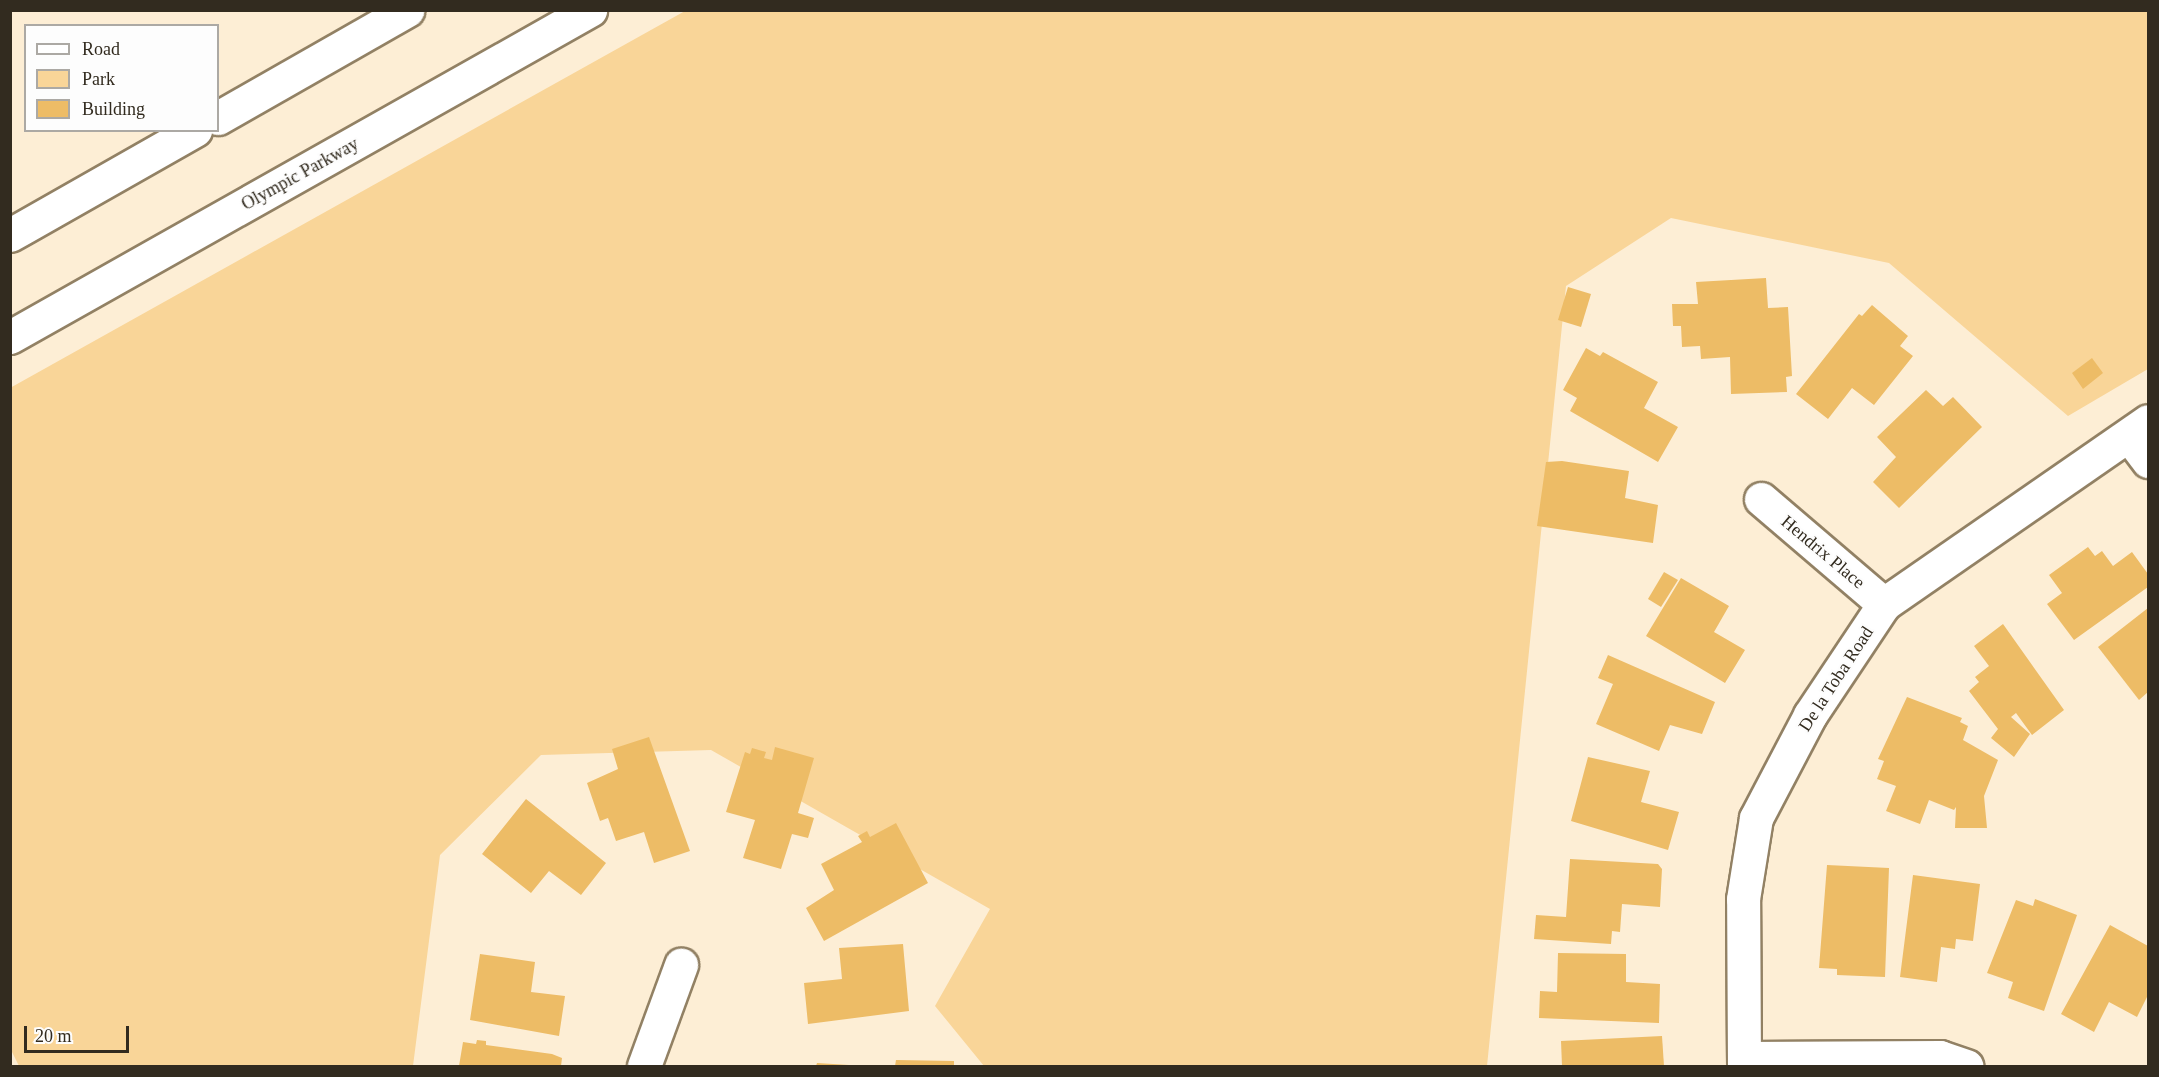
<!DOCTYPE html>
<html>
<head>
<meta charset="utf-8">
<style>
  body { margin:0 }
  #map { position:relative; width:2159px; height:1077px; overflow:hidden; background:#fdeed5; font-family:Georgia,serif }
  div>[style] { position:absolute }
  .green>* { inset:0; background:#f9d598 }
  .building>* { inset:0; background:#edbc66 }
  .roads { filter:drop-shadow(2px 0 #928164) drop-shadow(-2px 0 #928164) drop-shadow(0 2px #928164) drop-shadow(0 -2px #928164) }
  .minor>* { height:33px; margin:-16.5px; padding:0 16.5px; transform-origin:16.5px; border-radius:16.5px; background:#fff }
  .major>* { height:33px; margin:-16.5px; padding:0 16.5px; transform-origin:16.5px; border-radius:16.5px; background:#fff }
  span { translate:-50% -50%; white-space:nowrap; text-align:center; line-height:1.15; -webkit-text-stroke:4.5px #fdfdfd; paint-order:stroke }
  .street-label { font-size:18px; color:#322b1f }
  .frame { position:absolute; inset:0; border:12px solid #322b1f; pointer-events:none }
  .legend { position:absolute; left:24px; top:24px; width:195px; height:108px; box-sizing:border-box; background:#fdfdfd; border:2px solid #aca9a4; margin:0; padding:8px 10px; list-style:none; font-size:18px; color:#322b1f }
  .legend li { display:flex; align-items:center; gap:12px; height:30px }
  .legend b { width:30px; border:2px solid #aca9a4 }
  .scale { position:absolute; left:24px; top:1026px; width:105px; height:27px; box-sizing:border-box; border:3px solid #322b1f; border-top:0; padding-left:8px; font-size:18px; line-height:21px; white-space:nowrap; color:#322b1f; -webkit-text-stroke:4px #fdfdfd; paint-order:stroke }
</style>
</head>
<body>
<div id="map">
  <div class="green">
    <i style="clip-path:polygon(685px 11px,2148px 11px,2148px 369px,2068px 416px,1889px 263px,1671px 218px,1566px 286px,1487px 1066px,984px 1066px,935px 1006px,990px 909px,711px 750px,541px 755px,440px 855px,413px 1066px,19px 1066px,10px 1048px,10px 388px)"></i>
  </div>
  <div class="building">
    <i style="clip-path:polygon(1766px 278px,1768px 308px,1788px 307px,1792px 376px,1786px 377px,1787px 392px,1731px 394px,1730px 357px,1701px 359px,1700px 346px,1682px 347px,1681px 326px,1673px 326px,1672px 304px,1698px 304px,1696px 282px)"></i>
    <i style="clip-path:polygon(1568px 287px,1591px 294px,1581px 327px,1558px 320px)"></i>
    <i style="clip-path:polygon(1872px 305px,1908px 336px,1900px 346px,1913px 356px,1874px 405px,1852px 388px,1828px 419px,1796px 394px,1859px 314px,1862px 316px)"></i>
    <i style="clip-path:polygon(1586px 348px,1600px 356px,1603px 352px,1658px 382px,1644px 408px,1678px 427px,1658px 462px,1570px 411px,1577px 398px,1563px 390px)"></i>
    <i style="clip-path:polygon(2092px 358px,2103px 373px,2083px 389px,2072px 373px)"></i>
    <i style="clip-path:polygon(1926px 390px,1943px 406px,1953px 397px,1982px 427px,1899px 508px,1873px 482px,1896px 457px,1877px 437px)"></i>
    <i style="clip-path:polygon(1562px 461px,1629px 471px,1625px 498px,1658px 505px,1653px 543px,1537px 526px,1546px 462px)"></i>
    <i style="clip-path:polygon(2088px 547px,2095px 556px,2102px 551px,2113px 566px,2132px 552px,2148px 574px,2148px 587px,2074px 640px,2047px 604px,2062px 593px,2049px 575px)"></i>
    <i style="clip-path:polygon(1664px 572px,1678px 580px,1661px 607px,1648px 599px)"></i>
    <i style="clip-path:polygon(1681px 578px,1729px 606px,1714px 632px,1745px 650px,1725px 683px,1646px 636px)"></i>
    <i style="clip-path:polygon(2148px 608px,2148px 692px,2139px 700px,2098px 647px)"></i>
    <i style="clip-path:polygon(2003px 624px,2064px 710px,2032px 735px,2016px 713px,2011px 717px,2030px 734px,2014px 757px,1991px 738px,1998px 729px,1969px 691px,1979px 682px,1975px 677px,1989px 666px,1974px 646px)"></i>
    <i style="clip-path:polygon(1608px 655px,1715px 702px,1702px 734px,1670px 725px,1659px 751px,1596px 724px,1613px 684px,1598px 678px)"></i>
    <i style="clip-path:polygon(1907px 697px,1962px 718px,1960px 722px,1968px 726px,1963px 740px,1998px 760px,1984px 796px,1987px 828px,1955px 828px,1956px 807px,1954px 810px,1929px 800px,1920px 824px,1886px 811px,1896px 786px,1877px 779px,1884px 761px,1878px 759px)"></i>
    <i style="clip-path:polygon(649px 737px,690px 851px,654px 863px,644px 832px,616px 841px,608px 818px,600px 821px,587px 783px,618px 769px,612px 749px)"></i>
    <i style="clip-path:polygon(775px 747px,814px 758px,798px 813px,814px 818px,808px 838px,792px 834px,781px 869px,743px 858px,755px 820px,726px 812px,745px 752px,750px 754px,752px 748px,766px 752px,764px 758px,772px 760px)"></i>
    <i style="clip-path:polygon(1588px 757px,1650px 771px,1641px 802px,1679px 812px,1668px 850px,1571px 821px)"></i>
    <i style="clip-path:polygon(526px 799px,606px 863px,581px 895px,549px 871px,531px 893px,482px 854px)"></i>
    <i style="clip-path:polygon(896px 823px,928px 883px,824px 941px,806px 908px,834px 890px,821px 864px,862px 842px,858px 836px,867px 831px,870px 837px)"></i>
    <i style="clip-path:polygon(1570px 859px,1658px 864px,1662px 869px,1660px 907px,1622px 904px,1620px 932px,1612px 931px,1611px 944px,1534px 939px,1536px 915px,1566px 917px)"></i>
    <i style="clip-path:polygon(1827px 865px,1889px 868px,1885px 977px,1837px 975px,1837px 969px,1819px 968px)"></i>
    <i style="clip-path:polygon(1913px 875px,1980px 884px,1973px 941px,1956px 939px,1955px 949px,1941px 947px,1937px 982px,1900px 977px)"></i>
    <i style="clip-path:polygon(2035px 899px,2077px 915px,2044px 1011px,2008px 998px,2013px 982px,1987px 973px,2016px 900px,2033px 906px)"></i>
    <i style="clip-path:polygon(2110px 925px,2148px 946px,2148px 995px,2137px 1017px,2109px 1002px,2094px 1032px,2061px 1014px)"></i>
    <i style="clip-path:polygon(903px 944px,909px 1011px,808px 1024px,804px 983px,842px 979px,839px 948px)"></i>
    <i style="clip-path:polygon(1558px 953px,1626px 954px,1626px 982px,1660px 984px,1659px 1023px,1539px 1018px,1540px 991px,1557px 992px)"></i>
    <i style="clip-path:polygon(480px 954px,535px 962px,531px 992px,565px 996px,559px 1036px,470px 1020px)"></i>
    <i style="clip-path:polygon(1662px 1036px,1664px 1066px,1562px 1066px,1561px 1041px)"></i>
    <i style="clip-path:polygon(477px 1040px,486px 1041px,486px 1045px,552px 1054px,562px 1058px,561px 1066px,459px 1066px,463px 1042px,476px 1044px)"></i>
    <i style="clip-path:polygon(896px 1060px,954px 1061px,954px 1066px,895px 1066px)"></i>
    <i style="clip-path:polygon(817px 1063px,849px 1065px,849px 1066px,816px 1066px)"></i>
  </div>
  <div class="roads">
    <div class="minor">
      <i style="left:2130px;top:437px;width:30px;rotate:53deg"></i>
      <i style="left:1761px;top:499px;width:162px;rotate:40.5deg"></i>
      <i style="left:1744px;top:1058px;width:196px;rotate:-0.3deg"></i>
      <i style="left:1940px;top:1057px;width:28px;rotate:19deg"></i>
      <i style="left:644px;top:1066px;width:108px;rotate:-69.9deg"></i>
      <i style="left:1744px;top:1066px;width:167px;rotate:-90.3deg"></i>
      <i style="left:1743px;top:899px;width:82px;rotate:-80.9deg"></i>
      <i style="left:1756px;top:818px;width:116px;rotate:-62.3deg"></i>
      <i style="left:1810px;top:715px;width:133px;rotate:-56.3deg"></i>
      <i style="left:1884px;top:604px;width:321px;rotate:-34.7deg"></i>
    </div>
    <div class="major">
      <i style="left:218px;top:118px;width:218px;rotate:-29.7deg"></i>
      <i style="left:10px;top:235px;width:213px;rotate:-29.6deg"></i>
      <i style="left:10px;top:337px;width:666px;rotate:-29.41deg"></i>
    </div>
  </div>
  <div class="street-label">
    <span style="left:300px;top:174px;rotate:-29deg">Olympic Parkway</span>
    <span style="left:1823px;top:552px;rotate:40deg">Hendrix Place</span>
    <span style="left:1836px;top:679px;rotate:-57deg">De la Toba Road</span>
  </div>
  <div class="frame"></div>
  <ul class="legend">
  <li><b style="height:8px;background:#fff"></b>Road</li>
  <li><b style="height:16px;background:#f9d598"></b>Park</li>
  <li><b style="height:16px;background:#edbc66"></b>Building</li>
  </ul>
  <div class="scale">20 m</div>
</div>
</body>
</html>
